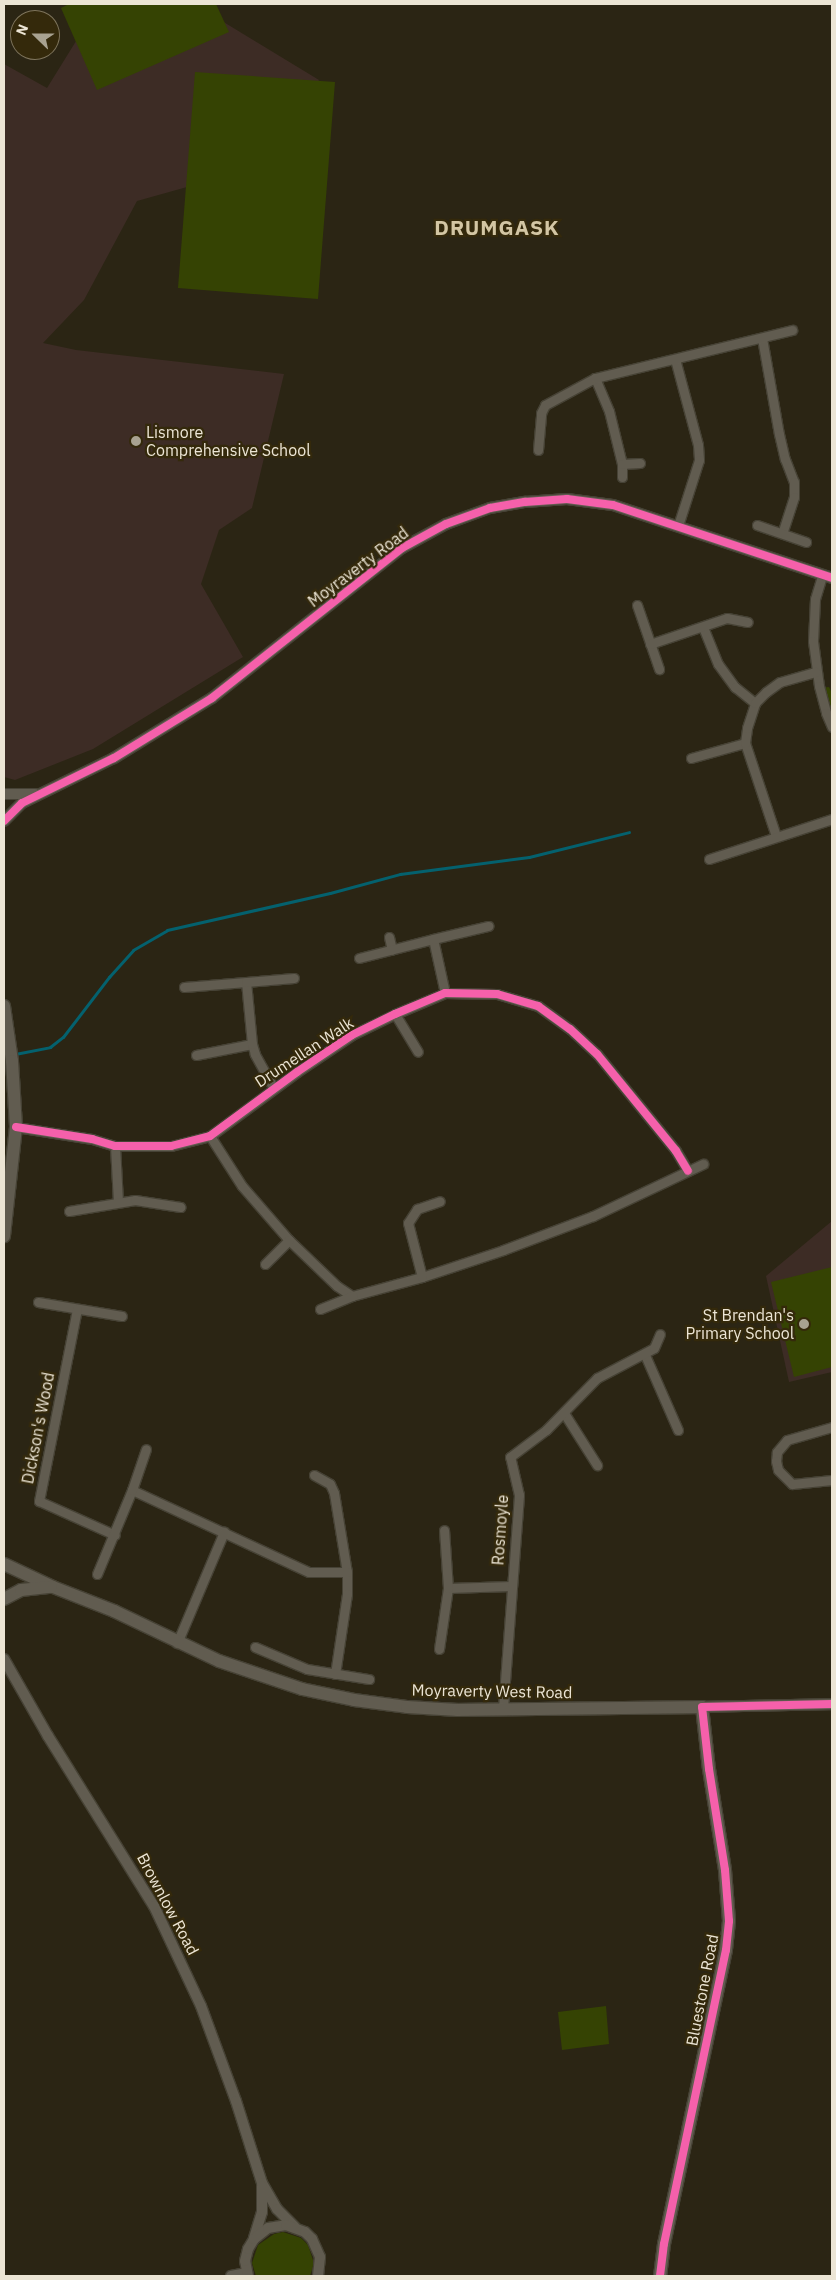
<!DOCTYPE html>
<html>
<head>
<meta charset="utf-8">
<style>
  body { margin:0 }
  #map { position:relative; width:836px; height:2280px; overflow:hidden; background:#2b2514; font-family:"IBM Plex Sans",sans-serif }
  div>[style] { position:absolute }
  .education>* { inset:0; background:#3d2c25 }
  .green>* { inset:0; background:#354303 }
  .stream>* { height:3px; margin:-1.5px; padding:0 1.5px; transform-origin:1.5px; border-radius:1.5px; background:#04616e }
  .roads { filter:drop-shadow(1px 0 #464235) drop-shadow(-1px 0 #464235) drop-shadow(0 1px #464235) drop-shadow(0 -1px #464235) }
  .minor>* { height:9px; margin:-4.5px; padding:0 4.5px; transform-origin:4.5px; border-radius:4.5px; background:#615c50 }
  .tertiary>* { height:10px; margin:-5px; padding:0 5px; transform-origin:5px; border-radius:5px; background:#615c50 }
  .secondary>* { height:12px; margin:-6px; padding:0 6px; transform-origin:6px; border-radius:6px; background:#615c50 }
  .cycleway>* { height:8px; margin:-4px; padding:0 4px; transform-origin:4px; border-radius:4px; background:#f560ab }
  .dots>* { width:14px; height:14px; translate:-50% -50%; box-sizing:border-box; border:2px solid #34290b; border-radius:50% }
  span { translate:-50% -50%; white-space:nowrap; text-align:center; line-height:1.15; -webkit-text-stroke:4.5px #34290b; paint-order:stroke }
  .poi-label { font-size:16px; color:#ece5d5 }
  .left { translate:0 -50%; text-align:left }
  .right { translate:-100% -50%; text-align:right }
  .street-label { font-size:16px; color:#ece5d5 }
  .district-label { font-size:21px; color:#d3c6a4; font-weight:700; letter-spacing:1px }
  .frame { position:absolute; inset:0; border:5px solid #ece5d5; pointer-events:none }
  .north { position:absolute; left:10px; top:10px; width:50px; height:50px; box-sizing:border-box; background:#34290b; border:1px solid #7e745c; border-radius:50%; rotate:292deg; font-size:14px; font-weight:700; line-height:20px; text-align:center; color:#ece5d5 }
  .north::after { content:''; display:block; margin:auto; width:18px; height:22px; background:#a8a291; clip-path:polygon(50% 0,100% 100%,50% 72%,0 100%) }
</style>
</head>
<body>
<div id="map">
  <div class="education">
    <i style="clip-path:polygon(99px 4px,194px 4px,319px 80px,238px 215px,187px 187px,137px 201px,84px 300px,43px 343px,76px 350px,284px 374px,252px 508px,219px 530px,201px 584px,243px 657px,93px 749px,15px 780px,4px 777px,4px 64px,47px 88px)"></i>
    <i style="clip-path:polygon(832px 1221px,832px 1372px,789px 1382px,766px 1276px)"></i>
  </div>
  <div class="green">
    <i style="clip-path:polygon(69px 4px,216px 4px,229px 32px,97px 90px,61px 8px)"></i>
    <i style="clip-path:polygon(195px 72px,335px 82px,318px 299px,178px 288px)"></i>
    <i style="clip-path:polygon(829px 687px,832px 693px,832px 720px,821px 688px)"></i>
    <i style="clip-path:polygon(832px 1267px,832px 1367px,794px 1377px,771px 1282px)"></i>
    <i style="clip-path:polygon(606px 2006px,609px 2044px,562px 2050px,558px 2012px)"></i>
    <i style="clip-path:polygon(283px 2232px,301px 2238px,308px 2245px,314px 2263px,310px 2276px,256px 2276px,252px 2263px,258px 2245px,274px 2234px)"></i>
  </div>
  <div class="stream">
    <i style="left:15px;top:1054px;width:36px;rotate:-11deg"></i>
    <i style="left:50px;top:1047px;width:16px;rotate:-38deg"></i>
    <i style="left:63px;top:1037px;width:76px;rotate:-52.5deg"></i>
    <i style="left:109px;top:977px;width:36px;rotate:-48deg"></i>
    <i style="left:133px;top:950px;width:39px;rotate:-30deg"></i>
    <i style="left:167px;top:930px;width:167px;rotate:-12.8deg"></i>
    <i style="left:330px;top:893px;width:73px;rotate:-15.2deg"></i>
    <i style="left:400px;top:874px;width:130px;rotate:-7.5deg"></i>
    <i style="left:529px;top:857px;width:103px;rotate:-14deg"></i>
  </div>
  <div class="roads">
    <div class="minor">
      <i style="left:762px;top:338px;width:97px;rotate:80deg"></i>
      <i style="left:779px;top:434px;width:26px;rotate:77deg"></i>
      <i style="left:785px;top:459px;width:25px;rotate:69deg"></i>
      <i style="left:794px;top:482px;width:15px;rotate:90deg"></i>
      <i style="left:794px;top:497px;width:38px;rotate:108deg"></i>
      <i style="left:675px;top:359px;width:89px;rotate:75deg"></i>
      <i style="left:698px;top:445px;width:15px;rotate:86deg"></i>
      <i style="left:699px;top:460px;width:69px;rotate:107.7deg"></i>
      <i style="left:595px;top:378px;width:36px;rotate:67deg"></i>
      <i style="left:609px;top:411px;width:55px;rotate:76.2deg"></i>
      <i style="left:622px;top:464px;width:13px;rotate:90deg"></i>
      <i style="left:538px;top:450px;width:37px;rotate:-85deg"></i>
      <i style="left:541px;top:413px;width:9px;rotate:-63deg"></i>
      <i style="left:545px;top:405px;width:57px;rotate:-28.4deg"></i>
      <i style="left:595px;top:378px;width:203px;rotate:-13.7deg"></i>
      <i style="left:622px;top:464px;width:18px;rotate:-3deg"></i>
      <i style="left:757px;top:525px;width:52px;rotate:19.1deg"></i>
      <i style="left:822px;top:576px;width:24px;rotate:107deg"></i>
      <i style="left:815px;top:599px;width:42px;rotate:92.7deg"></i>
      <i style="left:813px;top:641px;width:45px;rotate:82.4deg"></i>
      <i style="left:819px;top:686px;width:28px;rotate:75deg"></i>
      <i style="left:826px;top:713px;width:15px;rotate:67deg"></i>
      <i style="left:637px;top:605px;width:68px;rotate:71deg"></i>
      <i style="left:703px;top:627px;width:40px;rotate:68deg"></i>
      <i style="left:718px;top:664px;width:29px;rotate:54deg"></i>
      <i style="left:735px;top:687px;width:26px;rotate:39deg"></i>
      <i style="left:650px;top:644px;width:81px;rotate:-18.7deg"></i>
      <i style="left:727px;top:618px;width:21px;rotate:11deg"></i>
      <i style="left:691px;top:758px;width:56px;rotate:-15.5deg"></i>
      <i style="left:776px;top:836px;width:98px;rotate:-108.4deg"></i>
      <i style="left:745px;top:743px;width:15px;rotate:-82deg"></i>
      <i style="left:747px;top:728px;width:26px;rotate:-72deg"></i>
      <i style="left:755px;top:703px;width:16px;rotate:-45deg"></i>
      <i style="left:766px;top:692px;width:17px;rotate:-36deg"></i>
      <i style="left:780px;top:682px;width:37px;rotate:-16deg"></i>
      <i style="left:709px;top:859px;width:129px;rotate:-18deg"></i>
      <i style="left:389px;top:937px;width:13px;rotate:77deg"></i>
      <i style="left:359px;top:958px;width:76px;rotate:-14.4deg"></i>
      <i style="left:184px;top:987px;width:62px;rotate:-4.6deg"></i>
      <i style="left:445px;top:993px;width:55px;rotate:-102.5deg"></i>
      <i style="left:433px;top:939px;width:57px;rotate:-13.3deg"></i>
      <i style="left:395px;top:1014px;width:44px;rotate:58.8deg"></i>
      <i style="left:196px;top:1055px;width:57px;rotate:-11.1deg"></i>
      <i style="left:273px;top:1087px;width:38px;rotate:-119deg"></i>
      <i style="left:255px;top:1054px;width:10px;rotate:-107deg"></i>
      <i style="left:252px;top:1044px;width:62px;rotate:-95.5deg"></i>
      <i style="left:246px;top:982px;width:48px;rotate:-4.8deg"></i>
      <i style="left:16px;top:1127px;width:77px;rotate:9deg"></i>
      <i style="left:92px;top:1139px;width:24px;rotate:17deg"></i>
      <i style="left:115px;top:1146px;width:56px"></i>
      <i style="left:171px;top:1146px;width:40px;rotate:-14.4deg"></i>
      <i style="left:210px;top:1136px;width:108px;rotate:-36.3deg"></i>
      <i style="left:297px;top:1072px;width:66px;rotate:-33.9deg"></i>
      <i style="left:352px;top:1035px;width:48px;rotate:-26deg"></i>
      <i style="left:395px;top:1014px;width:54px;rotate:-22.8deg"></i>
      <i style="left:445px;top:993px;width:52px;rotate:1.1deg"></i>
      <i style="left:497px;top:994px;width:43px;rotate:16.3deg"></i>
      <i style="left:538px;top:1006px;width:39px;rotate:36deg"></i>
      <i style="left:570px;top:1029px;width:37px;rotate:43deg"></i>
      <i style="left:597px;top:1054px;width:125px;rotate:50.8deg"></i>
      <i style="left:676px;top:1151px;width:23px;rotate:59deg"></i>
      <i style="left:210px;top:1136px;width:59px;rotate:57.4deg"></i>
      <i style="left:242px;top:1186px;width:72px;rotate:49deg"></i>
      <i style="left:289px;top:1240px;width:66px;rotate:43.8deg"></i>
      <i style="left:337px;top:1286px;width:18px;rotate:34deg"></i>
      <i style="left:352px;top:1296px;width:73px;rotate:-15.2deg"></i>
      <i style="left:422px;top:1277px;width:85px;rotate:-18.4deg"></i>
      <i style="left:503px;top:1250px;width:96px;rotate:-20.7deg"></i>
      <i style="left:593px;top:1216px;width:122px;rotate:-25.3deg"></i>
      <i style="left:115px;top:1146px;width:56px;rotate:86.9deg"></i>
      <i style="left:69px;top:1211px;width:67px;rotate:-9.5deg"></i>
      <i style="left:135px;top:1200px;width:46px;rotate:8.8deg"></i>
      <i style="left:265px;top:1264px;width:34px;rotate:-45deg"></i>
      <i style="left:422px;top:1277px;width:56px;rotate:-104.5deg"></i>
      <i style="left:408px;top:1223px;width:17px;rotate:-57deg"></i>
      <i style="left:417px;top:1209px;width:24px;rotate:-19deg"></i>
      <i style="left:38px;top:1302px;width:85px;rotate:9.5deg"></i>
      <i style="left:77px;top:1309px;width:196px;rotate:101.2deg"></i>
      <i style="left:39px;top:1501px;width:83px;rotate:24.1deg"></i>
      <i style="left:320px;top:1309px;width:35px;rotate:-22deg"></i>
      <i style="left:645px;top:1355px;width:82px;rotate:66.3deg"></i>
      <i style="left:564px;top:1413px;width:62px;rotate:57.6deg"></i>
      <i style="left:832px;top:1427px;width:47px;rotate:163.9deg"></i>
      <i style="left:787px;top:1440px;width:16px;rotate:130deg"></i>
      <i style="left:777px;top:1452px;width:9px;rotate:96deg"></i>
      <i style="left:776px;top:1461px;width:9px;rotate:77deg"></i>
      <i style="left:778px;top:1470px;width:20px;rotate:45deg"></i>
      <i style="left:792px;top:1484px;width:40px;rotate:-5.7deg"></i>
      <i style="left:314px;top:1475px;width:18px;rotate:29deg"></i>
      <i style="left:330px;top:1484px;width:10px;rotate:66deg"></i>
      <i style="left:334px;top:1493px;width:80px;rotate:80.7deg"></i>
      <i style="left:347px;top:1572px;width:22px;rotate:90deg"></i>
      <i style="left:347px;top:1594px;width:81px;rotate:98.5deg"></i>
      <i style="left:132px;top:1490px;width:195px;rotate:24.9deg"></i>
      <i style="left:309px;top:1572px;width:38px"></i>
      <i style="left:97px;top:1574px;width:91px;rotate:-67.4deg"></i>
      <i style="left:132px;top:1490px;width:43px;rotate:-71.1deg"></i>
      <i style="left:448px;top:1588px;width:63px;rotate:-1.8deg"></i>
      <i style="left:177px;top:1643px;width:121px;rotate:-67.1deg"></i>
      <i style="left:255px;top:1647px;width:56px;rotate:22.9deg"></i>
      <i style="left:307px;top:1669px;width:63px;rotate:9.2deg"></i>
      <i style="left:439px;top:1649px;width:62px;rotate:-81.6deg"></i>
      <i style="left:448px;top:1588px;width:58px;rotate:-93.9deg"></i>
      <i style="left:503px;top:1708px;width:214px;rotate:-85.7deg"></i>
      <i style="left:519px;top:1495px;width:39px;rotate:-103deg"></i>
      <i style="left:510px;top:1457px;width:45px;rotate:-36.9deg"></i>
      <i style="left:546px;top:1430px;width:73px;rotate:-45.6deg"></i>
      <i style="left:597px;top:1378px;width:64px;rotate:-27.8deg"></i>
      <i style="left:654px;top:1348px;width:15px;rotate:-67deg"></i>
    </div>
    <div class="tertiary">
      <i style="left:4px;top:794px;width:31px"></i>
      <i style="left:4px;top:821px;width:25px;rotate:-45deg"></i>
      <i style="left:22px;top:803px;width:102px;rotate:-26.1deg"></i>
      <i style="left:114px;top:758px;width:115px;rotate:-31.5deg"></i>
      <i style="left:212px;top:698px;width:242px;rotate:-38.3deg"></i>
      <i style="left:402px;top:548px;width:50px;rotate:-28.6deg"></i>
      <i style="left:446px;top:524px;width:47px;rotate:-20deg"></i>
      <i style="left:490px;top:508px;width:36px;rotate:-10deg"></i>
      <i style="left:525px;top:502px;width:42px;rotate:-4.1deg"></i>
      <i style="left:567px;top:499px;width:46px;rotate:7.4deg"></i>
      <i style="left:613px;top:505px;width:231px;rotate:18.4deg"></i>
      <i style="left:4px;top:1659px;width:89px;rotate:60.3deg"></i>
      <i style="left:48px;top:1736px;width:200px;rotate:58.1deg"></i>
      <i style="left:154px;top:1906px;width:110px;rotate:64.8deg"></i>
      <i style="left:201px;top:2006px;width:101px;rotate:69.8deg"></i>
      <i style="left:236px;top:2101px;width:86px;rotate:72.4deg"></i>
      <i style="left:262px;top:2183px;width:30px;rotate:60deg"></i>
      <i style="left:277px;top:2209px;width:25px;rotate:45deg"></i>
      <i style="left:702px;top:1707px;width:130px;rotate:-1.3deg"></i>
      <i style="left:254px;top:2238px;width:27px;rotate:-73deg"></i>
      <i style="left:262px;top:2212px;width:26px;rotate:-90deg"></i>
      <i style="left:231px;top:2276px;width:16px;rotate:-11deg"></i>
      <i style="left:248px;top:2276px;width:15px;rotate:-101deg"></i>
      <i style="left:245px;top:2261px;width:12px;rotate:-76deg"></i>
      <i style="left:248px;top:2249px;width:12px;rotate:-59deg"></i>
      <i style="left:254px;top:2239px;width:18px;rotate:-38deg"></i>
      <i style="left:268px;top:2228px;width:18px;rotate:-9deg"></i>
      <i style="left:286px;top:2225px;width:20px;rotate:20deg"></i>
      <i style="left:305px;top:2232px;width:10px;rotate:45deg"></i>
      <i style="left:312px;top:2239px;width:20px;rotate:66deg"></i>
      <i style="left:320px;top:2257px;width:19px;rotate:96deg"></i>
    </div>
    <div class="secondary">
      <i style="left:4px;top:1006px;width:56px;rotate:81.7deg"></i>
      <i style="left:12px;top:1061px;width:66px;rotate:86.5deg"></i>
      <i style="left:16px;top:1127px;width:110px;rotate:96.3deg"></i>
      <i style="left:4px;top:1564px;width:54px;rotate:25.1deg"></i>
      <i style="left:53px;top:1587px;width:66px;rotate:21.5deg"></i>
      <i style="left:114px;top:1611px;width:116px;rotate:25.5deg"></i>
      <i style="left:219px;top:1661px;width:88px;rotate:18.6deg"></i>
      <i style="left:302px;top:1689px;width:53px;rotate:11.9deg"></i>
      <i style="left:354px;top:1700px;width:53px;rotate:7.5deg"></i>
      <i style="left:407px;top:1707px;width:51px;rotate:3.4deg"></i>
      <i style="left:458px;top:1710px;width:244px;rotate:-0.7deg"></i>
      <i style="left:702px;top:1707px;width:62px;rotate:83.6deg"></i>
      <i style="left:709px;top:1769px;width:102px;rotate:81deg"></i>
      <i style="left:725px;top:1870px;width:51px;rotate:85.5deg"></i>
      <i style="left:729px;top:1921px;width:29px;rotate:96deg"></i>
      <i style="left:726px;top:1950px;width:300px;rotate:101.9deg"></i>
      <i style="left:664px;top:2244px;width:32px;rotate:97deg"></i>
      <i style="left:4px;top:1599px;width:19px;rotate:-28deg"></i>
      <i style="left:21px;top:1590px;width:30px;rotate:-6deg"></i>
    </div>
  </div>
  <div class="cycleway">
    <i style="left:4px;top:821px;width:25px;rotate:-45deg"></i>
    <i style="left:22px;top:803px;width:102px;rotate:-26.1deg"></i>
    <i style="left:114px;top:758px;width:115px;rotate:-31.5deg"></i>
    <i style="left:212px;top:698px;width:242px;rotate:-38.3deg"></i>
    <i style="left:402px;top:548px;width:50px;rotate:-28.6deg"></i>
    <i style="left:446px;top:524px;width:47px;rotate:-20deg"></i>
    <i style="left:490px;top:508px;width:36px;rotate:-10deg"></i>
    <i style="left:525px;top:502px;width:42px;rotate:-4.1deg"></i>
    <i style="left:567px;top:499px;width:46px;rotate:7.4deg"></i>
    <i style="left:613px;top:505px;width:231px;rotate:18.4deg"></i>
    <i style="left:16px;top:1127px;width:77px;rotate:9deg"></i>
    <i style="left:92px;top:1139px;width:24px;rotate:17deg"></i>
    <i style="left:115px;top:1146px;width:56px"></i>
    <i style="left:171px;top:1146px;width:40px;rotate:-14.4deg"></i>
    <i style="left:210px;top:1136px;width:108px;rotate:-36.3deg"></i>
    <i style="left:297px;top:1072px;width:66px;rotate:-33.9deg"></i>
    <i style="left:352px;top:1035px;width:48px;rotate:-26deg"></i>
    <i style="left:395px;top:1014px;width:54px;rotate:-22.8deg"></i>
    <i style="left:445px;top:993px;width:52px;rotate:1.1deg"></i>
    <i style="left:497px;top:994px;width:43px;rotate:16.3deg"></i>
    <i style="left:538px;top:1006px;width:39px;rotate:36deg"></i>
    <i style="left:570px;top:1029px;width:37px;rotate:43deg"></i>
    <i style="left:597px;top:1054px;width:125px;rotate:50.8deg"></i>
    <i style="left:676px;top:1151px;width:23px;rotate:59deg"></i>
    <i style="left:660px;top:2276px;width:32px;rotate:-83deg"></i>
    <i style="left:664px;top:2244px;width:300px;rotate:-78.1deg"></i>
    <i style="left:726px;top:1950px;width:29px;rotate:-84deg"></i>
    <i style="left:729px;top:1921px;width:51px;rotate:-94.5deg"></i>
    <i style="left:725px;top:1870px;width:102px;rotate:-99deg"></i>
    <i style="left:709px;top:1769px;width:62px;rotate:-96.4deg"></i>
    <i style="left:702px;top:1707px;width:130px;rotate:-1.3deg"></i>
  </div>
  <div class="dots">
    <i style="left:136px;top:441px;background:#a8a291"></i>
    <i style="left:804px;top:1324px;background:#a8a291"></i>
  </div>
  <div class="poi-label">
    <span class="left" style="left:146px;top:441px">Lismore<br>Comprehensive School</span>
    <span class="right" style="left:794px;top:1324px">St Brendan's<br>Primary School</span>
  </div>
  <div class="street-label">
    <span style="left:358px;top:567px;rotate:-37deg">Moyraverty Road</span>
    <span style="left:304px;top:1052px;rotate:-33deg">Drumellan Walk</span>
    <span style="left:38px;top:1428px;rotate:-79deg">Dickson's Wood</span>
    <span style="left:500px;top:1530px;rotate:-86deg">Rosmoyle</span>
    <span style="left:492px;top:1691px;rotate:1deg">Moyraverty West Road</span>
    <span style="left:168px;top:1904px;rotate:62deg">Brownlow Road</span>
    <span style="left:702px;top:1990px;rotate:-79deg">Bluestone Road</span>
  </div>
  <div class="district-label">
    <span style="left:497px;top:227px">DRUMGASK</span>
  </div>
  <div class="frame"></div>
  <div class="north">N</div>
</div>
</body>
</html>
